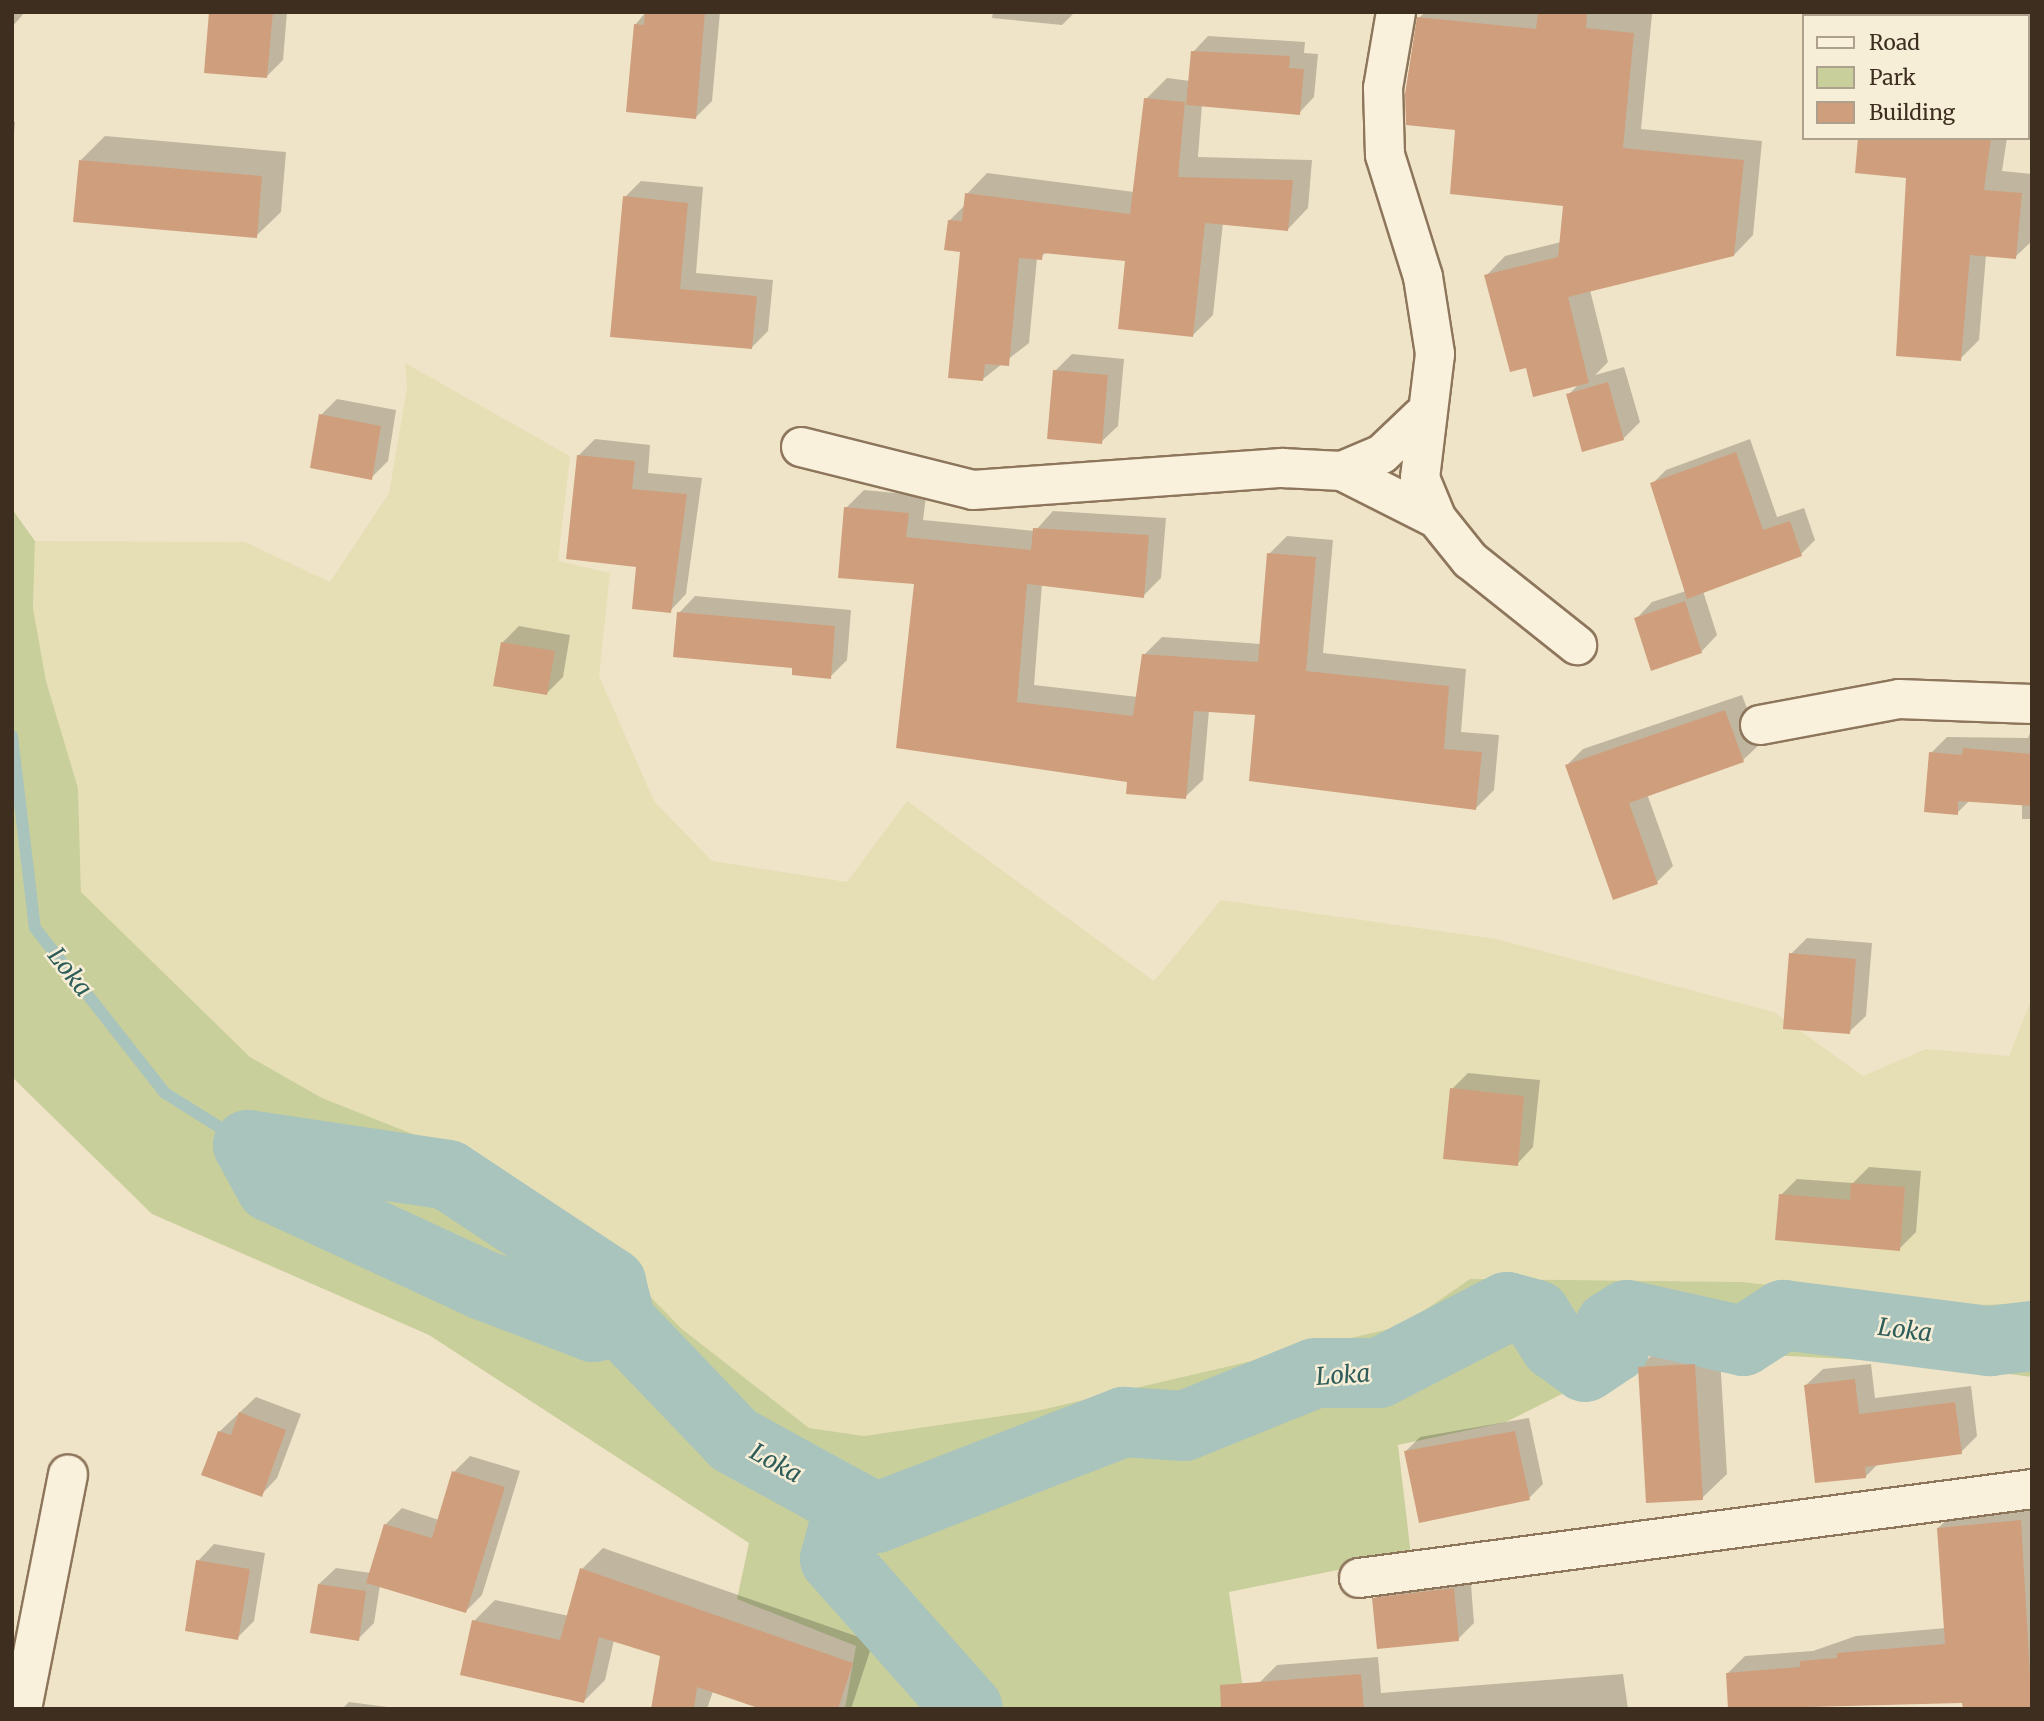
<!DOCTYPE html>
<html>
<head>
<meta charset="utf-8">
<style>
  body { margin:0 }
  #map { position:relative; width:2044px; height:1721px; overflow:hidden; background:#f0e4c8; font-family:Merriweather,serif }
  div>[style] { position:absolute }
  .farmland>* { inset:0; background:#e6deb5 }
  .green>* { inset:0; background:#c9cf9b }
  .shadow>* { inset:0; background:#0003 }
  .stream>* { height:12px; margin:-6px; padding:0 6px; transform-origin:6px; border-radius:6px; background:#a9c4bc }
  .river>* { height:70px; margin:-35px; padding:0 35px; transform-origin:35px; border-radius:35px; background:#a9c4bc }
  .building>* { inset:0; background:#cf9f7d }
  .roads { filter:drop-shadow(2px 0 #8d765c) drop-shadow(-2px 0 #8d765c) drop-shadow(0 2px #8d765c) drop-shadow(0 -2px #8d765c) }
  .minor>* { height:38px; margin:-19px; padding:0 19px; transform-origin:19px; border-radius:19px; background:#faf1dc }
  span { translate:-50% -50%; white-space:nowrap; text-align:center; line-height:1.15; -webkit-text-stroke:5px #f7eed8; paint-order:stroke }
  .water-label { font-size:24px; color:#2f5d5a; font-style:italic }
  .frame { position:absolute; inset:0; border:14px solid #3d2e20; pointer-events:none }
  .legend { position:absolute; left:1802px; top:14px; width:228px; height:126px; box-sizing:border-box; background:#f7eed8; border:2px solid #ada18e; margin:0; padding:9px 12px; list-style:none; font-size:21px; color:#3d2e20 }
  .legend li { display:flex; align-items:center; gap:14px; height:35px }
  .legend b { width:35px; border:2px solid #ada18e }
</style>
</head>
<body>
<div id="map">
  <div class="farmland">
    <i style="clip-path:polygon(405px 363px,570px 456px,558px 561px,610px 573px,599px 676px,654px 801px,712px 861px,847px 882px,907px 801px,1154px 981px,1221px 900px,1496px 939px,1774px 1012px,1863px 1076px,1926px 1049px,2009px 1056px,2032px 998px,2032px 1303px,1953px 1306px,1742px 1282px,1470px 1279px,1402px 1326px,1036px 1411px,864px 1436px,809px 1428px,682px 1329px,576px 1221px,463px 1154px,322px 1098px,250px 1057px,81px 892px,78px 788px,46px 681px,33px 608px,35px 541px,245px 542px,330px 582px,389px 493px,407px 388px)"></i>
  </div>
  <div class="green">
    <i style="clip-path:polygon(12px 509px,35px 541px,33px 608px,46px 681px,78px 788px,81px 892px,250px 1057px,322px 1098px,463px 1154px,576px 1221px,682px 1329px,809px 1428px,864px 1436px,1036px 1411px,1402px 1326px,1470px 1279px,1742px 1282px,1953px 1306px,2032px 1303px,2032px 1377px,1924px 1363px,1652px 1349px,1506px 1422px,1398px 1445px,1411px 1555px,1229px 1592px,1246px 1709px,845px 1709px,856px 1646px,737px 1599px,749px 1543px,429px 1335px,152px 1214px,12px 1077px)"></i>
  </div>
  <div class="shadow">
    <i style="clip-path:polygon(12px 12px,25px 12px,12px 27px)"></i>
    <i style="clip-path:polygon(212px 12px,287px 12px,283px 60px,267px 76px)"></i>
    <i style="clip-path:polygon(720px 12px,712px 101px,696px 117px,635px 25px,646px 12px)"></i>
    <i style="clip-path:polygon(993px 12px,1075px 12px,1062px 25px,992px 18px)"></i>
    <i style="clip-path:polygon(1425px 12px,1652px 14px,1641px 129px,1762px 141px,1753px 235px,1734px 255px,1590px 290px,1608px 362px,1595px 375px,1624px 367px,1640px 422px,1623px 439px,1568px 395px,1579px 384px,1527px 366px,1486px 276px,1505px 256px,1561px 242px,1565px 204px,1457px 128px,1419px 18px)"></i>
    <i style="clip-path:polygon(1942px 12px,2032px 12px,2032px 73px,2028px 16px)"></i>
    <i style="clip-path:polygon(1208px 36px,1305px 42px,1304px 53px,1318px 54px,1314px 97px,1299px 113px,1202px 104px,1198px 157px,1312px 160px,1308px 208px,1288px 229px,1223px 223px,1213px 315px,1193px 335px,1127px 259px,1048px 252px,1037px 258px,1029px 343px,983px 379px,962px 250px,949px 221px,965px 205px,967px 194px,987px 173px,1134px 192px,1146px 99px,1167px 78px,1190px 81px,1193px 52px)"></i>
    <i style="clip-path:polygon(12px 122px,15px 122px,12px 154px)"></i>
    <i style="clip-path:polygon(105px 136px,286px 152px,281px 212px,256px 236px,81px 160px)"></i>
    <i style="clip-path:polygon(1860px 138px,2007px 138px,2002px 171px,2032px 174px,2032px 241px,2015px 257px,1986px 255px,1979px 340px,1960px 359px,1908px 177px)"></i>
    <i style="clip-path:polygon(641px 181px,703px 187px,696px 273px,773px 280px,768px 331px,752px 347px,612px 335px,625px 197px)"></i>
    <i style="clip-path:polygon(1072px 354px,1124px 359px,1118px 426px,1101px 442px,1055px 371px)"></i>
    <i style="clip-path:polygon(337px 399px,396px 410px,388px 461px,371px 478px,321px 415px)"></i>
    <i style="clip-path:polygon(595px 439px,650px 445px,648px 473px,702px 478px,686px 594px,670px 611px,578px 456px)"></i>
    <i style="clip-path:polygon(1750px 439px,1777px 517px,1804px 508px,1815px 540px,1801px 554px,1703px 591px,1717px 635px,1701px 652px,1636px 619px,1652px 602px,1686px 591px,1652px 484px,1666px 470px)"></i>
    <i style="clip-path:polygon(864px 490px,926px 496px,923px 520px,1035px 531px,1053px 511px,1166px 518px,1161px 578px,1143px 596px,1042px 584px,1034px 685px,1138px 697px,1144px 655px,1162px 637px,1261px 644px,1269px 554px,1287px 536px,1333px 540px,1323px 653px,1466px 669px,1461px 732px,1499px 735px,1494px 790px,1476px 808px,1257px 714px,1209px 710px,1203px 780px,1185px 797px,1129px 781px,898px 747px,916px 583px,846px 508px)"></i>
    <i style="clip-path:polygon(695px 596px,851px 610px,847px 660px,830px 677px,794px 666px,679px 613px)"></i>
    <i style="clip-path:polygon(519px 626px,570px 635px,563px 677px,547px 693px,503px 642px)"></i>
    <i style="clip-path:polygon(1742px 695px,1760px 744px,1743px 760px,1647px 794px,1673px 866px,1657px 882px,1567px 765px,1583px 749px)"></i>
    <i style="clip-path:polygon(2032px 728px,2032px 819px,2022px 819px,2022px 804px,1970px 800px,1957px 813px,1931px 753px,1947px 737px,2028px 738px)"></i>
    <i style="clip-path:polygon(1807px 938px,1872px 943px,1866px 1016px,1849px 1032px,1791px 954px)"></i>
    <i style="clip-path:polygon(1468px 1073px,1540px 1080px,1533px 1147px,1517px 1164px,1452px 1089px)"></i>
    <i style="clip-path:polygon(1869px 1167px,1921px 1171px,1916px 1232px,1899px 1249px,1781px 1195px,1797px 1179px,1853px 1183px)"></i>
    <i style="clip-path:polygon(1719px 1340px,1727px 1474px,1702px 1498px,1639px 1368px,1664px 1343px)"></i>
    <i style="clip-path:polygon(1871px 1364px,1875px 1398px,1971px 1386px,1977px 1436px,1961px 1452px,1879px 1463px,1865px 1477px,1806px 1385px,1823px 1369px)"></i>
    <i style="clip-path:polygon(256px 1397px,301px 1414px,277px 1478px,261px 1495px,219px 1432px)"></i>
    <i style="clip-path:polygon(1529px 1418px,1543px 1484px,1529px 1498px,1406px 1451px,1420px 1437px)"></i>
    <i style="clip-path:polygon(470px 1456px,520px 1471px,482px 1595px,466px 1611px,380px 1585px,374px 1623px,358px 1639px,319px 1584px,336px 1568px,371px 1573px,385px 1525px,402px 1508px,439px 1520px,454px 1472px)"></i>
    <i style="clip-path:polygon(2032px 1504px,2032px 1709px,1964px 1702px,1730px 1709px,1727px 1674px,1745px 1656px,1813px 1651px,1856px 1636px,1946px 1628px,1938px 1528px,1956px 1511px)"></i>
    <i style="clip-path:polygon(214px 1544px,265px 1553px,254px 1621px,237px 1638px,198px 1561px)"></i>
    <i style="clip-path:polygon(603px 1548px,873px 1642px,851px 1709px,767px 1709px,713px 1691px,707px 1709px,653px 1709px,662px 1655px,614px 1640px,605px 1680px,584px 1701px,474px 1621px,495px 1600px,569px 1616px,582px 1569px)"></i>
    <i style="clip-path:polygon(1470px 1572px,1474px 1623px,1458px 1639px,1374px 1599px,1390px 1583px)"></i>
    <i style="clip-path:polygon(1378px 1657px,1381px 1693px,1623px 1674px,1628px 1709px,1262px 1709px,1259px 1683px,1277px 1665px)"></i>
    <i style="clip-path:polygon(349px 1702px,403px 1709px,342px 1709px)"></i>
  </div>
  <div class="stream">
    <i style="left:12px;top:736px;width:193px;rotate:83.2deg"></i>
    <i style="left:35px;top:928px;width:210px;rotate:51.8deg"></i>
    <i style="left:165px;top:1093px;width:98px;rotate:32.1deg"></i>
  </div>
  <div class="river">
    <i style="left:248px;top:1145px;width:202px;rotate:8.5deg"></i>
    <i style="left:448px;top:1175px;width:196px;rotate:33.5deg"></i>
    <i style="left:611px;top:1283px;width:40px;rotate:75.6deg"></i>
    <i style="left:621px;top:1322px;width:163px;rotate:46.2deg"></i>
    <i style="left:734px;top:1440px;width:162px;rotate:28.8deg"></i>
    <i style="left:876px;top:1518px;width:266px;rotate:-21.2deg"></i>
    <i style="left:1124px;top:1422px;width:60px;rotate:3.8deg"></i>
    <i style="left:1184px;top:1426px;width:141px;rotate:-22deg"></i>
    <i style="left:1315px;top:1373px;width:64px"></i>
    <i style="left:1379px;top:1373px;width:144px;rotate:-27.3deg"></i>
    <i style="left:1507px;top:1307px;width:30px;rotate:15deg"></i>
    <i style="left:1536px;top:1315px;width:36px;rotate:58deg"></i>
    <i style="left:1555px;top:1345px;width:37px;rotate:36deg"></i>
    <i style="left:1585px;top:1367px;width:36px;rotate:-34deg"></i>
    <i style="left:1615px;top:1347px;width:22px;rotate:-103deg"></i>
    <i style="left:1610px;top:1326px;width:20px;rotate:-33deg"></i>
    <i style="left:1627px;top:1315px;width:119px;rotate:12.6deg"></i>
    <i style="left:1743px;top:1341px;width:48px;rotate:-33deg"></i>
    <i style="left:1783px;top:1315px;width:209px;rotate:7.2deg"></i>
    <i style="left:1990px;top:1341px;width:42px;rotate:-6.8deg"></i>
    <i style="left:248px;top:1145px;width:48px;rotate:61.3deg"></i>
    <i style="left:271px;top:1187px;width:234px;rotate:24.8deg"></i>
    <i style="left:483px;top:1285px;width:118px;rotate:20.9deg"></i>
    <i style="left:593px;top:1327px;width:28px;rotate:-10deg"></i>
    <i style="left:850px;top:1504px;width:57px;rotate:105.3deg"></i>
    <i style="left:835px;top:1559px;width:200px;rotate:48.4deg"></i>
  </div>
  <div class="building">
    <i style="clip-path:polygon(209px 12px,273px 12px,267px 78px,204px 73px)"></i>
    <i style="clip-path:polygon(645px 12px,705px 12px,696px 119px,626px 112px,634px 24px,644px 25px)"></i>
    <i style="clip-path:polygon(1538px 12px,1587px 12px,1586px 28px,1634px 33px,1623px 148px,1744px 160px,1734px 256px,1568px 297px,1589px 383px,1533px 397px,1526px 368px,1510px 372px,1484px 275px,1558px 257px,1563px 206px,1450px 194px,1455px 130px,1406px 125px,1405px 94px,1417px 17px,1536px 29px)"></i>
    <i style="clip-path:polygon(1191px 51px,1290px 56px,1289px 68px,1304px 69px,1300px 115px,1186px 105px)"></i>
    <i style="clip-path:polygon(1144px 98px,1185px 102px,1178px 177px,1293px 180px,1288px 231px,1205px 223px,1193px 337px,1118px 329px,1125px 261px,1043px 253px,1042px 260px,1019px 258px,1009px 366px,985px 364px,983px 381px,948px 378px,960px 252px,944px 250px,948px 220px,962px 221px,965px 193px,1130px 214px)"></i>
    <i style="clip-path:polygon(1858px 138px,1991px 138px,1984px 190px,2022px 193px,2016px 259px,1970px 255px,1961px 361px,1896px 356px,1906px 178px,1855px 173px)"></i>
    <i style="clip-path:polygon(79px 160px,262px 176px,257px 238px,73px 222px)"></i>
    <i style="clip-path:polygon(623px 196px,688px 203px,680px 289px,757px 296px,752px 349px,610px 337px)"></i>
    <i style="clip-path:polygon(1053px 370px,1108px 375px,1102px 444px,1047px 439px)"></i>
    <i style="clip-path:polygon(1608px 382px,1624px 440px,1582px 452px,1566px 394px)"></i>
    <i style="clip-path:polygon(319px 414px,381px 426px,372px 480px,310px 468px)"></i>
    <i style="clip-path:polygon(1736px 452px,1763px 530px,1790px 521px,1802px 556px,1687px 599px,1650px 483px)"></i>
    <i style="clip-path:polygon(577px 455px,635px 461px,632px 489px,687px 494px,671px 613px,632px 609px,636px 567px,566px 559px)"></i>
    <i style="clip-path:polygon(844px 507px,909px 513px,906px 537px,1031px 550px,1033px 528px,1149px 535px,1144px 598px,1027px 584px,1017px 702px,1133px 716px,1142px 654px,1258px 662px,1267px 553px,1316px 557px,1306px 671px,1449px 686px,1444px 749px,1482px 752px,1476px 810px,1249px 781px,1255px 715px,1194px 711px,1186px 799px,1126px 794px,1127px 782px,896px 748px,914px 584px,838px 578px)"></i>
    <i style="clip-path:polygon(1685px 601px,1702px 653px,1651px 671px,1634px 618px)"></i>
    <i style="clip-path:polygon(677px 612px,835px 626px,831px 679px,792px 675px,792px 668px,673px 657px)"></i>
    <i style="clip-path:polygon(501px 642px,555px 651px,547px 695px,493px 686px)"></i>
    <i style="clip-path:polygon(1725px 710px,1744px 762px,1629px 803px,1658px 884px,1613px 900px,1565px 765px)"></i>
    <i style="clip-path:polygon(1963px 748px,2032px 754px,2032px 806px,1958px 801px,1958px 815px,1924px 812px,1929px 752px,1962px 755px)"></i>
    <i style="clip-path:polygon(1789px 953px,1856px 959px,1850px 1034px,1783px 1029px)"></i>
    <i style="clip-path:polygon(1450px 1088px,1524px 1096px,1518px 1166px,1443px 1159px)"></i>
    <i style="clip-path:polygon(1851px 1183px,1905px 1187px,1900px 1251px,1775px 1240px,1779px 1194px,1850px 1200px)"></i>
    <i style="clip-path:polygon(1695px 1364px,1703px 1500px,1646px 1503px,1638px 1367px)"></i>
    <i style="clip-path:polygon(1855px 1379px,1859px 1414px,1955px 1402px,1962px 1454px,1865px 1467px,1866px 1478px,1815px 1483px,1804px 1385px)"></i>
    <i style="clip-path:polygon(239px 1412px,286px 1430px,262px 1497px,201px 1475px,218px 1431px,231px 1435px)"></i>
    <i style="clip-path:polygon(1515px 1431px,1530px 1500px,1419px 1523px,1404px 1451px)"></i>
    <i style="clip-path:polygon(452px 1471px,505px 1487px,466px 1613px,366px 1583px,384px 1524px,432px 1538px)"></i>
    <i style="clip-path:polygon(2021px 1520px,2032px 1709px,1963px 1709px,1962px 1703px,1728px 1709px,1726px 1673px,1800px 1667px,1800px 1661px,1837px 1658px,1837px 1653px,1945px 1644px,1937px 1528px)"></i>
    <i style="clip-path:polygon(196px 1560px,250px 1569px,238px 1640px,185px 1631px)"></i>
    <i style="clip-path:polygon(580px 1568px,853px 1663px,838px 1709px,761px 1709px,697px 1687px,694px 1709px,651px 1709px,660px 1656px,599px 1637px,584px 1703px,460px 1675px,472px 1620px,560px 1640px)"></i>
    <i style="clip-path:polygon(318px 1584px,366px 1591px,359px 1641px,310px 1633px)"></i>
    <i style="clip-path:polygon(1454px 1588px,1459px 1641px,1377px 1649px,1372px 1598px)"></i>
    <i style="clip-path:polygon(1361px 1674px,1364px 1709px,1221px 1709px,1220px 1685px)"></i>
  </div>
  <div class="roads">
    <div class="minor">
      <i style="left:1396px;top:12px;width:77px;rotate:99.7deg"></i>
      <i style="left:1383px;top:88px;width:67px;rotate:88.3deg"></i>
      <i style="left:1385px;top:155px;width:128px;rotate:72.7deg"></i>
      <i style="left:1423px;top:277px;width:78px;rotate:81.1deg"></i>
      <i style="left:1435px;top:354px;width:125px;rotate:96.9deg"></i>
      <i style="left:1420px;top:478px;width:44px;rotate:67.5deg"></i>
      <i style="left:1437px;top:519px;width:53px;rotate:51.2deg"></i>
      <i style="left:1470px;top:560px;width:137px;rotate:38.5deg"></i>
      <i style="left:1838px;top:16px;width:4px;rotate:-90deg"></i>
      <i style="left:801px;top:447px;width:177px;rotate:14deg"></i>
      <i style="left:973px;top:490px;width:310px;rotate:-4.1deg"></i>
      <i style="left:1282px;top:468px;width:60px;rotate:2.9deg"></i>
      <i style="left:1342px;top:471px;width:106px;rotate:26.8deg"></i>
      <i style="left:1342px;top:471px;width:43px;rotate:-23deg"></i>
      <i style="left:1382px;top:454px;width:55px;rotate:-43.5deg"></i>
      <i style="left:1760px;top:725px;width:141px;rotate:-10.6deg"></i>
      <i style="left:1899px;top:699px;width:133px;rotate:2.2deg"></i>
      <i style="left:1359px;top:1578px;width:679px;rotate:-7.53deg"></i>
      <i style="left:22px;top:1709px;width:239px;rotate:-78.9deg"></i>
    </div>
  </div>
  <div class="water-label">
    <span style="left:70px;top:972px;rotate:52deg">Loka</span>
    <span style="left:1905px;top:1330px;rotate:7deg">Loka</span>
    <span style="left:1343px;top:1375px;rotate:-4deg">Loka</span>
    <span style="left:776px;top:1463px;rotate:29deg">Loka</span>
  </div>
  <div class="frame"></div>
  <ul class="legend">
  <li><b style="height:9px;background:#faf1dc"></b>Road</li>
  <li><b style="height:19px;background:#c9cf9b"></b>Park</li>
  <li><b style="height:19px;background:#cf9f7d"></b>Building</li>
  </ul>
</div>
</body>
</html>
